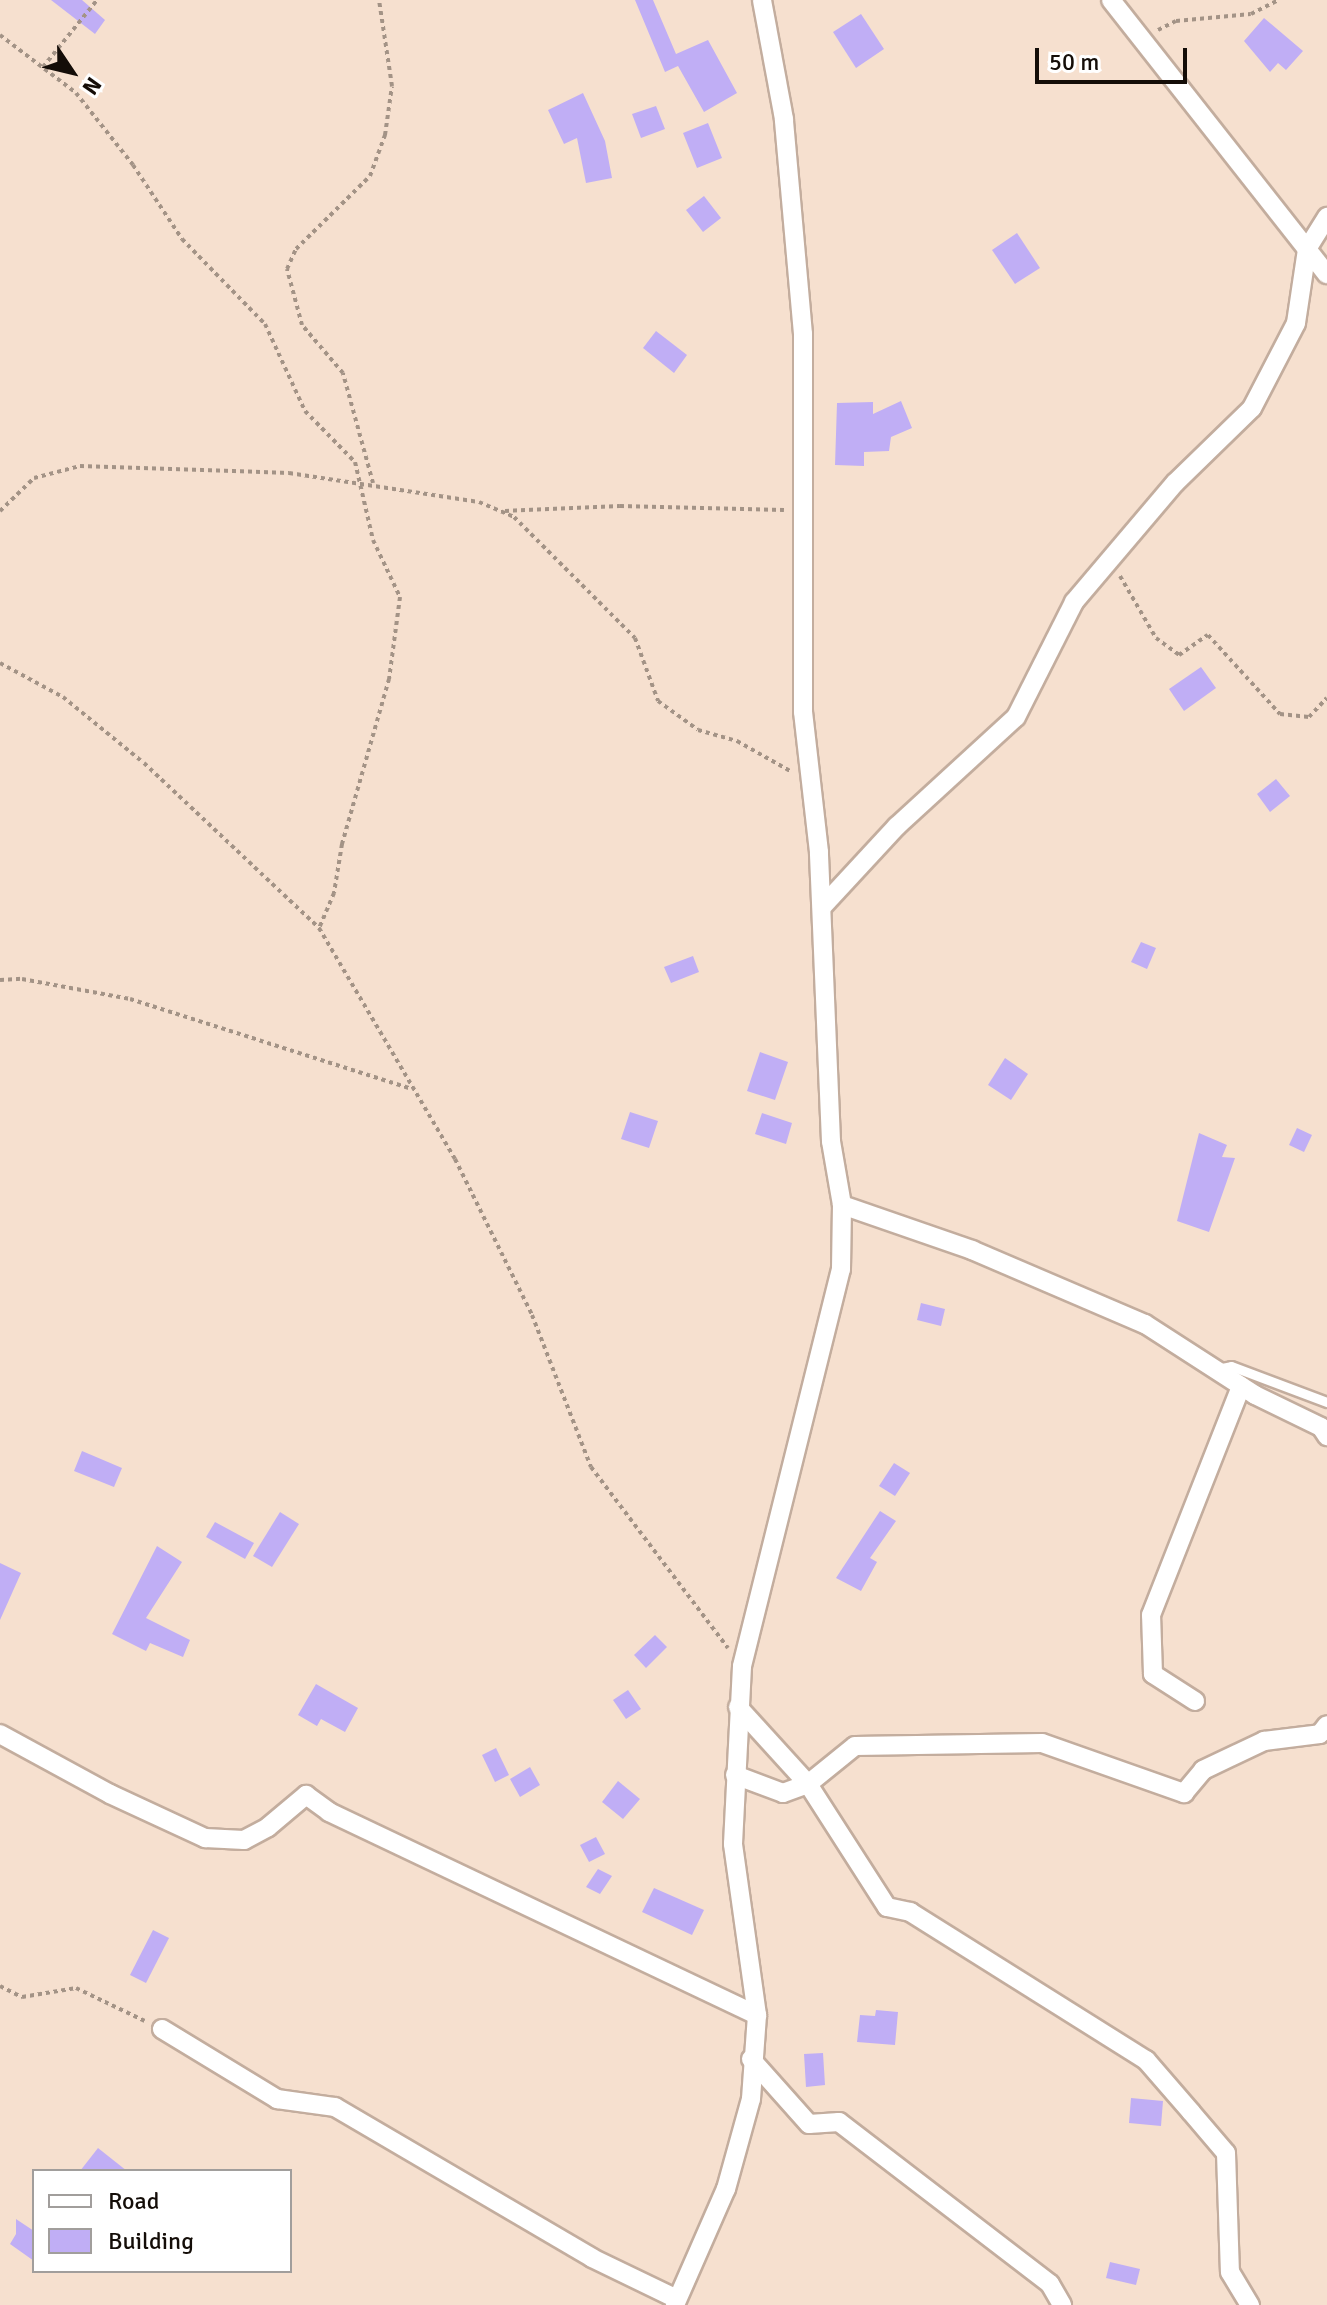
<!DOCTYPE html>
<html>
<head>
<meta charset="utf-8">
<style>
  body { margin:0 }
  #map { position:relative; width:1327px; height:2305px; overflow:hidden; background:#f6e0cf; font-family:Signika,sans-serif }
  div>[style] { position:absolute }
  .building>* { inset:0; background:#c0aef5 }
  .path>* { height:4px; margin-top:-2px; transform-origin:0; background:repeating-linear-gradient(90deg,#a39386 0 4px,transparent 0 8px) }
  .roads { filter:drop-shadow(2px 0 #c3ad9e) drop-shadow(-2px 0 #c3ad9e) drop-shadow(0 2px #c3ad9e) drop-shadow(0 -2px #c3ad9e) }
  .service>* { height:9px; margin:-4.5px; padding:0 4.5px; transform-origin:4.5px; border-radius:4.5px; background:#fff }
  .minor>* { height:18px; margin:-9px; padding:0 9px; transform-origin:9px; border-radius:9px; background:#fff }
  span { translate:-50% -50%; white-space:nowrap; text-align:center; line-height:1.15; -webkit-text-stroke:6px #fff; paint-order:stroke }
  .legend { position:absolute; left:32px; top:2169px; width:260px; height:104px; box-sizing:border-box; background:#fff; border:2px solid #a19e9c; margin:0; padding:10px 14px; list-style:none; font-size:24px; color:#140d08 }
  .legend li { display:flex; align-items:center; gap:16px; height:40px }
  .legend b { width:40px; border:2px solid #a19e9c }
  .north { position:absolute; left:32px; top:32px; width:80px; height:80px; -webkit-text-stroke:6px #fff; paint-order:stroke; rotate:125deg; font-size:22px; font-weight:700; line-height:32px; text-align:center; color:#140d08 }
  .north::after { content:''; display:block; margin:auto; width:28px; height:36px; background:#140d08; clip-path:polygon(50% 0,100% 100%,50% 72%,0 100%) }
  .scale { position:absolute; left:1035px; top:48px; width:152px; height:36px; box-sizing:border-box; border:4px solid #140d08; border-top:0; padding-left:10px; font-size:24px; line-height:28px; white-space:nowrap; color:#140d08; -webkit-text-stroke:6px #fff; paint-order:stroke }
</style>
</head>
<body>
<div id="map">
  <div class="building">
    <i style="clip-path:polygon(51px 0,82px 0,105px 20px,95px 34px)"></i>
    <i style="clip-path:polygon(635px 0,653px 0,676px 54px,708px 40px,737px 93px,704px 112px,678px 66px,665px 72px)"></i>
    <i style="clip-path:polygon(861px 14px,884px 49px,856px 68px,833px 32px)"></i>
    <i style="clip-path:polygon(1264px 18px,1303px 51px,1286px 70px,1278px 63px,1270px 72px,1244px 41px)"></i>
    <i style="clip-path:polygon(583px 93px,605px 141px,612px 178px,586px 183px,577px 138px,564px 144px,548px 110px)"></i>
    <i style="clip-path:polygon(656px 106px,665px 129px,641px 138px,632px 114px)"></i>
    <i style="clip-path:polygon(708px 123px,722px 158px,697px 168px,683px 133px)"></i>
    <i style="clip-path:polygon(704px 196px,721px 218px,703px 232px,686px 210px)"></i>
    <i style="clip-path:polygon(1017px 233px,1040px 268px,1015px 284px,992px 250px)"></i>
    <i style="clip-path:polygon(656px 331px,687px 355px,674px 373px,643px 348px)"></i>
    <i style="clip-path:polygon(901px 401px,912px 428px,891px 437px,889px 451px,864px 452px,864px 466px,835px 465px,837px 403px,873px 402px,873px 414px)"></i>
    <i style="clip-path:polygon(1201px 667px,1216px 688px,1184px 711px,1169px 689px)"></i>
    <i style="clip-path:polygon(1276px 779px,1290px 796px,1270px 812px,1257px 794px)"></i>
    <i style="clip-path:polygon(1141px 942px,1156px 948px,1147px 969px,1131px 962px)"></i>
    <i style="clip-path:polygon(693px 956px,699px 972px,671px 983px,664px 967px)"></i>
    <i style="clip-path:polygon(760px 1052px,788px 1062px,775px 1100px,747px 1091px)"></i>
    <i style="clip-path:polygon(1005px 1058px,1028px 1074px,1011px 1100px,988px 1085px)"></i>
    <i style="clip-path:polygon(630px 1112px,658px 1121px,649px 1148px,621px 1139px)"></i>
    <i style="clip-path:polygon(762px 1113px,792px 1123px,786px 1144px,755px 1134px)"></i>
    <i style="clip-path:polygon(1297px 1128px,1312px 1135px,1304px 1152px,1289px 1145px)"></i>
    <i style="clip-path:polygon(1199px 1133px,1227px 1145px,1222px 1157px,1235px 1158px,1209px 1232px,1177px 1221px)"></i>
    <i style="clip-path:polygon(921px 1303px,945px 1309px,941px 1326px,917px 1320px)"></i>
    <i style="clip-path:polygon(82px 1451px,122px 1468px,114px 1487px,74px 1471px)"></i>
    <i style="clip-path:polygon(894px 1463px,910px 1473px,895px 1496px,879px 1486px)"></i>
    <i style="clip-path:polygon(880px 1511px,896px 1521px,870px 1558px,877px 1562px,861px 1591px,836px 1578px)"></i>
    <i style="clip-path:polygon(280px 1512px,299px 1524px,272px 1567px,253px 1556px)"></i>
    <i style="clip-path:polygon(215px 1522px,254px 1543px,245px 1559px,206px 1537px)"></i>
    <i style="clip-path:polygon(157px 1546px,182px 1562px,146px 1618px,190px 1640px,183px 1657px,150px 1643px,146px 1651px,112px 1634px)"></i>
    <i style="clip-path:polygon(0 1563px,21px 1573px,0 1620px)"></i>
    <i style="clip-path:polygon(655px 1635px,667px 1647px,646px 1668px,634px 1655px)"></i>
    <i style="clip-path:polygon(316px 1684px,358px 1708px,345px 1732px,321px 1719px,317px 1726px,298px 1715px)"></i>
    <i style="clip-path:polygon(628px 1690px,641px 1709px,626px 1719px,613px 1700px)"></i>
    <i style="clip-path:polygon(496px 1748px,509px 1775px,495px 1782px,482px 1755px)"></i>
    <i style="clip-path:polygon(530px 1767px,540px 1785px,520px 1797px,510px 1779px)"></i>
    <i style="clip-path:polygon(618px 1781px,640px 1799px,623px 1819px,602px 1802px)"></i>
    <i style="clip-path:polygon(596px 1837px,605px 1854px,589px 1862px,580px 1845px)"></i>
    <i style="clip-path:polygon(598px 1869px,612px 1876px,600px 1894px,586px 1887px)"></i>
    <i style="clip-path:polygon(654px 1888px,704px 1910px,692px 1935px,642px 1912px)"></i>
    <i style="clip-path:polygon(153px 1930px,169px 1938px,146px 1983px,130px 1975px)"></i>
    <i style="clip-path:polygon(876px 2010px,898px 2012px,895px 2045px,857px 2042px,860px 2015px,875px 2016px)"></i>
    <i style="clip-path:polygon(823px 2053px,825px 2085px,806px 2087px,804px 2054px)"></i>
    <i style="clip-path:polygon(1131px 2098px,1163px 2101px,1161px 2126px,1129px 2123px)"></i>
    <i style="clip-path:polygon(98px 2148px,127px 2171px,80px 2171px)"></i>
    <i style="clip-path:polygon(16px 2219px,34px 2231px,34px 2261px,10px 2244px,16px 2234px)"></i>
    <i style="clip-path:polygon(1110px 2262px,1140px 2269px,1136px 2285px,1106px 2278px)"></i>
  </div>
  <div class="path">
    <i style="left:1158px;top:30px;width:20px;rotate:-27deg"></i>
    <i style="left:1176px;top:21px;width:75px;rotate:-5.3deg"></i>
    <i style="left:1251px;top:14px;width:30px;rotate:-27deg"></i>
    <i style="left:0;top:35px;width:96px;rotate:37.3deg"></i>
    <i style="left:76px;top:93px;width:92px;rotate:51.6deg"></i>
    <i style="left:133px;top:165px;width:89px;rotate:56.5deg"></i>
    <i style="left:182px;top:239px;width:119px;rotate:45.7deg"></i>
    <i style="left:265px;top:324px;width:96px;rotate:65.3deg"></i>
    <i style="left:305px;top:411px;width:71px;rotate:45.6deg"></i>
    <i style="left:355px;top:462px;width:80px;rotate:77deg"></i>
    <i style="left:373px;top:540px;width:63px;rotate:64.7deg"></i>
    <i style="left:400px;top:597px;width:83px;rotate:97.6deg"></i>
    <i style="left:389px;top:679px;width:172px;rotate:105.9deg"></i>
    <i style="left:342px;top:844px;width:50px;rotate:99.3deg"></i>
    <i style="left:334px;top:893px;width:38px;rotate:113deg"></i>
    <i style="left:43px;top:67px;width:86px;rotate:-51.1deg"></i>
    <i style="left:373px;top:483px;width:114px;rotate:-105.3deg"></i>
    <i style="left:343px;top:373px;width:63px;rotate:-130.5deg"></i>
    <i style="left:302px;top:325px;width:58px;rotate:-105deg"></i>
    <i style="left:287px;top:269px;width:22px;rotate:-66deg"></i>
    <i style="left:296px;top:249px;width:104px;rotate:-44.6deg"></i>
    <i style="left:370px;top:176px;width:44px;rotate:-69.9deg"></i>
    <i style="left:385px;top:135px;width:49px;rotate:-81.9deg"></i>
    <i style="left:392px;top:86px;width:87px;rotate:-98.6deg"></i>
    <i style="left:0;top:511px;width:47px;rotate:-44.1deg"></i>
    <i style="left:34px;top:478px;width:48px;rotate:-14.6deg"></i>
    <i style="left:80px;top:466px;width:209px;rotate:1.9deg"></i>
    <i style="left:289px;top:473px;width:192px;rotate:8.7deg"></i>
    <i style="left:479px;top:502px;width:38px;rotate:23deg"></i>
    <i style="left:514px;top:517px;width:171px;rotate:45deg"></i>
    <i style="left:635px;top:638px;width:67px;rotate:69.9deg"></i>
    <i style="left:658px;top:701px;width:49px;rotate:35.9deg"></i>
    <i style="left:698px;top:730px;width:41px;rotate:15.8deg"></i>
    <i style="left:737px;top:741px;width:63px;rotate:29.4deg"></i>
    <i style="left:505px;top:511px;width:115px;rotate:-2.5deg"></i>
    <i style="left:620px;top:506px;width:164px;rotate:1.4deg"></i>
    <i style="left:1120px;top:576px;width:72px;rotate:59.9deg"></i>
    <i style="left:1156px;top:638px;width:29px;rotate:36deg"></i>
    <i style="left:1179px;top:655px;width:35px;rotate:-35deg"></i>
    <i style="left:1208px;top:635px;width:107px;rotate:47.7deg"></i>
    <i style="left:1280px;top:714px;width:29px;rotate:6deg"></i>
    <i style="left:1309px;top:717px;width:26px;rotate:-47deg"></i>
    <i style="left:0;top:663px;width:72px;rotate:28.4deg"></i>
    <i style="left:63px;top:697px;width:104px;rotate:39.2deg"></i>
    <i style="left:144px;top:763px;width:241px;rotate:43.3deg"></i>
    <i style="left:319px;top:928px;width:268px;rotate:59.5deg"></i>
    <i style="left:455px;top:1159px;width:174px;rotate:63.7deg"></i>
    <i style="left:532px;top:1315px;width:163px;rotate:68.8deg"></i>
    <i style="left:591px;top:1467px;width:227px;rotate:52.9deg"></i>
    <i style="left:0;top:980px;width:22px;rotate:-3deg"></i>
    <i style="left:22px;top:979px;width:110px;rotate:10.5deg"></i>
    <i style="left:130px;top:999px;width:296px;rotate:17.7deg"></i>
    <i style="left:0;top:1986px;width:25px;rotate:27deg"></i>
    <i style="left:22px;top:1997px;width:55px;rotate:-9.5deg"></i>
    <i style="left:76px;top:1988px;width:76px;rotate:25.6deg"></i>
  </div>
  <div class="roads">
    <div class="service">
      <i style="left:1217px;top:1369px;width:14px;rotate:-12deg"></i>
      <i style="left:1231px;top:1366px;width:103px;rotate:20.6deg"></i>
    </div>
    <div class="minor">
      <i style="left:1111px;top:0;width:349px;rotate:51.8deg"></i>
      <i style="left:822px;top:907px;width:110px;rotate:-47.2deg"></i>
      <i style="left:897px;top:826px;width:161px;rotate:-42.5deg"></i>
      <i style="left:1016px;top:717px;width:129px;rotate:-63.2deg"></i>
      <i style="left:1074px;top:602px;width:156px;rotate:-49.7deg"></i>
      <i style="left:1175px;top:483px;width:107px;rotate:-44.2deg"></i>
      <i style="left:1252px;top:408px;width:96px;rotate:-62.6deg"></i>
      <i style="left:1296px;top:323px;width:75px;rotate:-81.5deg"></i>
      <i style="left:1307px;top:249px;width:38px;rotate:-58deg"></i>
      <i style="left:842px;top:1205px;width:138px;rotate:19.1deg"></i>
      <i style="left:972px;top:1250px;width:188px;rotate:23.2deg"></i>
      <i style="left:1145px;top:1324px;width:131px;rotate:32.8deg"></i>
      <i style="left:1255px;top:1395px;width:73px;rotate:25.9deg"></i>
      <i style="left:1321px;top:1427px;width:11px;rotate:56deg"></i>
      <i style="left:1195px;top:1701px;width:50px;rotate:-147.3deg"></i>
      <i style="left:1153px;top:1674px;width:59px;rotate:-91.9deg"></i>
      <i style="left:1151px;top:1615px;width:246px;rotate:-68.5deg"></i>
      <i style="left:738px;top:1707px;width:104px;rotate:47.7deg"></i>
      <i style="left:808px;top:1784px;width:146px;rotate:57.3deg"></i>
      <i style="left:887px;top:1907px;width:24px;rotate:12deg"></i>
      <i style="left:910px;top:1912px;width:279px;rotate:32.1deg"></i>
      <i style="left:1146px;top:2060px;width:69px;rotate:49.1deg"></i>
      <i style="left:1191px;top:2112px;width:54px;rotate:49.5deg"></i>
      <i style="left:1226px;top:2153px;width:119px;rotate:88.1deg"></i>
      <i style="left:1230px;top:2272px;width:39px;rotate:59deg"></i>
      <i style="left:0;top:1734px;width:125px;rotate:28.6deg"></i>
      <i style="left:110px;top:1794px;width:105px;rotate:24.9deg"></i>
      <i style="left:205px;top:1838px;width:39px;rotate:3deg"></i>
      <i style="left:244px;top:1840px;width:27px;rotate:-28deg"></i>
      <i style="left:268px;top:1827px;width:50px;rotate:-40.1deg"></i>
      <i style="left:306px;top:1795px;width:29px;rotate:36deg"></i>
      <i style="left:329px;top:1812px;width:474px;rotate:25.4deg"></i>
      <i style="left:735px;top:1775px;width:51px;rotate:20.6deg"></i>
      <i style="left:783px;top:1793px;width:27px;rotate:-20deg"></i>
      <i style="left:808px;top:1784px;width:60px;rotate:-39deg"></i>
      <i style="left:855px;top:1746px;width:187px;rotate:-0.9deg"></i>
      <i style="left:1042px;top:1743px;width:151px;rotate:19.4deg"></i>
      <i style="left:1184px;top:1793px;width:30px;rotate:-50deg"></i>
      <i style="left:1203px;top:1770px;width:68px;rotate:-25.4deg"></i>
      <i style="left:1264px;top:1741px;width:56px;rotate:-7.1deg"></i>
      <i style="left:1320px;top:1734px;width:11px;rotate:-52deg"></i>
      <i style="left:162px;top:2029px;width:135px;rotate:31.3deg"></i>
      <i style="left:277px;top:2099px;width:59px;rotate:7.9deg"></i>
      <i style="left:335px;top:2107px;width:298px;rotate:30.4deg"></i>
      <i style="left:592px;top:2258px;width:94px;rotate:25.8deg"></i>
      <i style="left:751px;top:2059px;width:87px;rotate:48.3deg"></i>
      <i style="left:809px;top:2124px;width:30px;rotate:-4deg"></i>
      <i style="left:839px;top:2122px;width:266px;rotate:37.5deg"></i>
      <i style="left:1050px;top:2284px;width:24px;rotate:60deg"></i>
      <i style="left:675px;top:2305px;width:127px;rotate:-66.3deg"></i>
      <i style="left:726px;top:2189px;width:93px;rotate:-74.5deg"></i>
      <i style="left:751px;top:2099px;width:84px;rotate:-85.9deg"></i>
      <i style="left:757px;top:2015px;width:173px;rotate:-98deg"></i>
      <i style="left:733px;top:1844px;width:178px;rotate:-87.1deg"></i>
      <i style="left:742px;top:1666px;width:409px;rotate:-76deg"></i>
      <i style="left:841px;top:1269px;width:64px;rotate:-89.1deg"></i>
      <i style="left:842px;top:1205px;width:65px;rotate:-99.8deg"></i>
      <i style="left:831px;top:1141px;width:289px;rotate:-92.4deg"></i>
      <i style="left:819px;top:852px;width:141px;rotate:-96.5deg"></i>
      <i style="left:803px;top:712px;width:378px;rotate:-90deg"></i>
      <i style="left:803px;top:334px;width:216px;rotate:-95.1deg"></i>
      <i style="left:784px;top:119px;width:121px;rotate:-100.5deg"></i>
    </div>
  </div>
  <ul class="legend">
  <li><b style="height:10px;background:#fff"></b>Road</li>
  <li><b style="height:22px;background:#c0aef5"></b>Building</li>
  </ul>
  <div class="north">N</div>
  <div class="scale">50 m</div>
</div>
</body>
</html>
